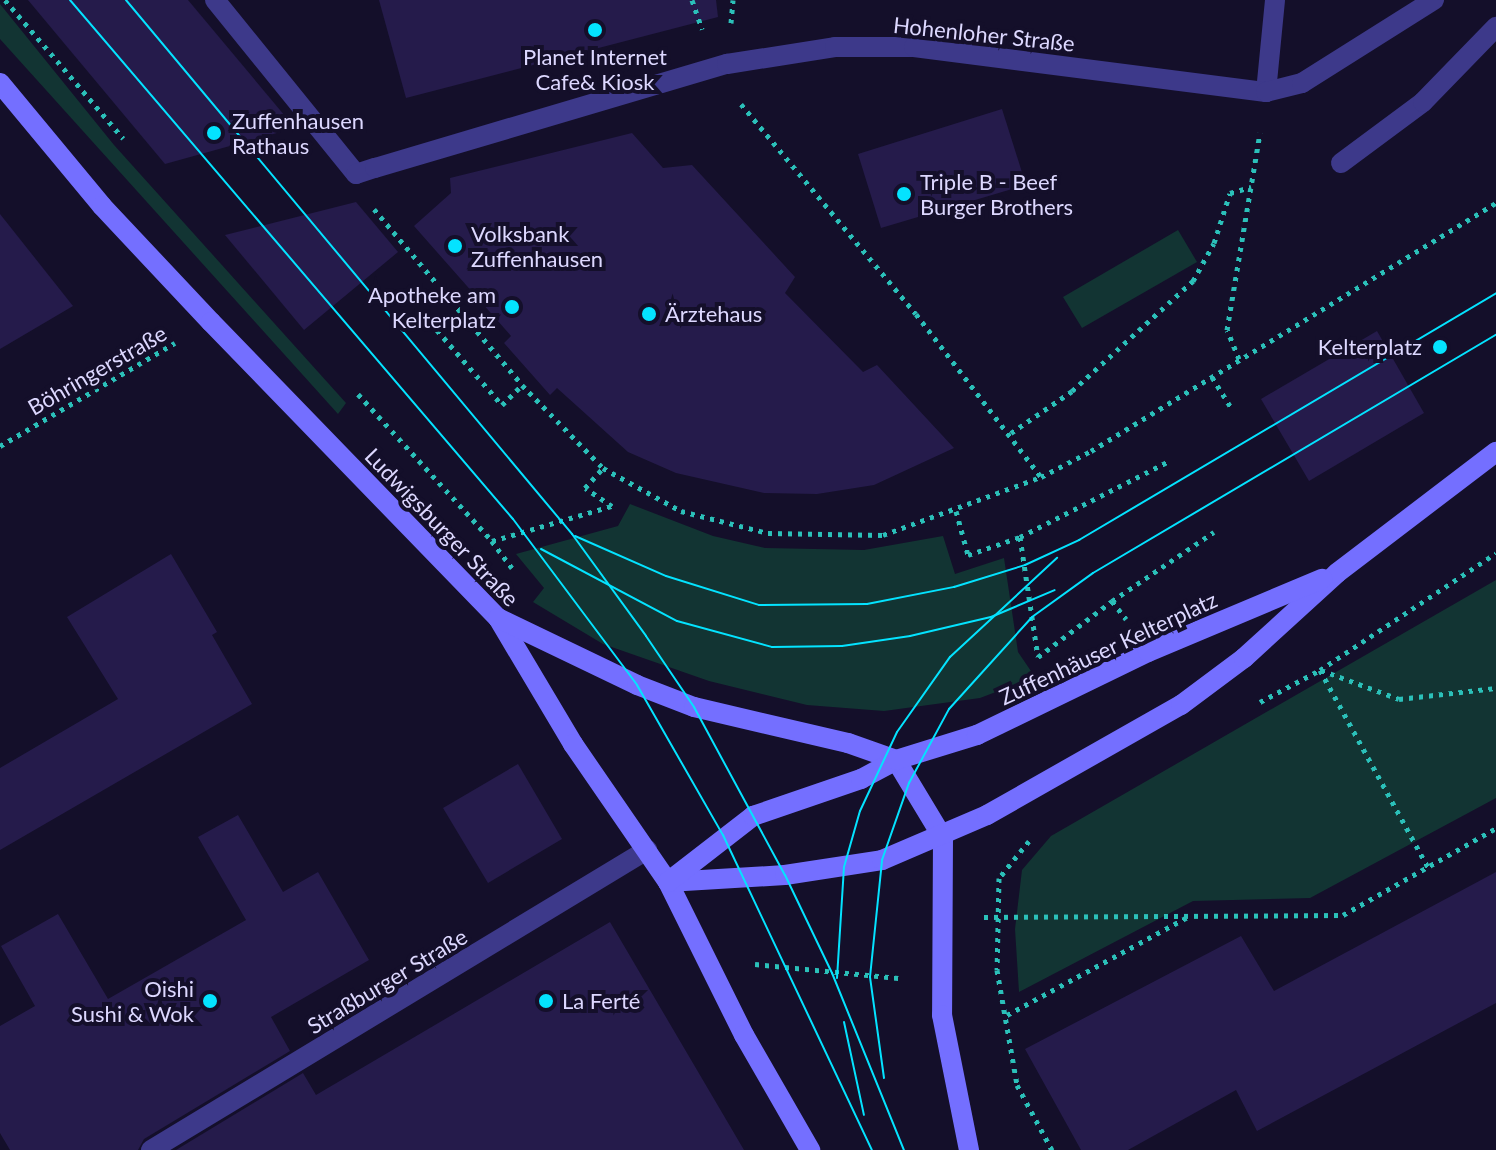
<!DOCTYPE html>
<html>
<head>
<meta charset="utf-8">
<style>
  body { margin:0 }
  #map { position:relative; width:1496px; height:1150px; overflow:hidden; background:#140f2a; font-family:Lato,sans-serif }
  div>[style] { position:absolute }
  .green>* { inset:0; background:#123433 }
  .building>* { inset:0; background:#251b4b }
  .path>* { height:5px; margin-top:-2.5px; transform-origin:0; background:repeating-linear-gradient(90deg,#2bc0b9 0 4px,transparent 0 10px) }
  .service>* { height:20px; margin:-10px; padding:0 10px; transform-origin:10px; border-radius:10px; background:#3d398a }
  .minor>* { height:20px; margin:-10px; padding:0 10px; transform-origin:10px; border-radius:10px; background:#3d398a }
  .secondary>* { height:20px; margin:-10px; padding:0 10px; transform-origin:10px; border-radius:10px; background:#746fff }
  .tram>* { height:2px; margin:-1px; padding:0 1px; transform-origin:1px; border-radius:1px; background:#04e3ff }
  .dots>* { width:22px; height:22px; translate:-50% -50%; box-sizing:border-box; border:4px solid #140f2a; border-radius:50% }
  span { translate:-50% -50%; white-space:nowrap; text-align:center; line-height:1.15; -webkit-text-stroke:8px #140f2a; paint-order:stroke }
  .street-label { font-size:22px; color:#ddd8ff }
  .poi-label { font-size:22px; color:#ddd8ff }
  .left { translate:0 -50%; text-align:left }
  .right { translate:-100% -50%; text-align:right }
</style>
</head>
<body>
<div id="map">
  <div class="green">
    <i style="clip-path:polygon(0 4px,114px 145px,346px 403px,338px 414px,0 39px)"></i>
    <i style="clip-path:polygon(1178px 230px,1197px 262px,1082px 328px,1063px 297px)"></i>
    <i style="clip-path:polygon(630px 504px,713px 536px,765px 548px,864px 550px,943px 536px,955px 574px,1004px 558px,1018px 652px,1035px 677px,980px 698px,884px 711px,807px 705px,709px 681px,603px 644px,533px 602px,544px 588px,516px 554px,618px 526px)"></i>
    <i style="clip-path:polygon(1496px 580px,1496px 798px,1310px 898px,1193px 901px,1019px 992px,1015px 929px,1022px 870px,1051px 836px)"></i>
  </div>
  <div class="building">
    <i style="clip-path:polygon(28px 0,188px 0,295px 128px,165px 164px)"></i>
    <i style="clip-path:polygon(379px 0,716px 0,718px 17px,406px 98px)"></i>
    <i style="clip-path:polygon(1002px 109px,1026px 185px,881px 228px,858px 154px)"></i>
    <i style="clip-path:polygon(632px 133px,663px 168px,692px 165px,795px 277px,785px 293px,863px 372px,877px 365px,954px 448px,874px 485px,817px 494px,764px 493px,676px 473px,628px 452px,557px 388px,550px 395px,504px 343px,511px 336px,414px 226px,451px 193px,450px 178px)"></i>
    <i style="clip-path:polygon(356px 202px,398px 252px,304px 330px,225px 235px)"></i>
    <i style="clip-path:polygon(0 214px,73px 306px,0 349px)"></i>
    <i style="clip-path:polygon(1377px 331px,1424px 413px,1309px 481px,1261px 399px)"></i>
    <i style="clip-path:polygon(171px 554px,217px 632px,212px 635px,252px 704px,0 850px,0 768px,118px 699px,67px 617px)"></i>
    <i style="clip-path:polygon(518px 764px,562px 839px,488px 883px,443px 808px)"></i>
    <i style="clip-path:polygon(238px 815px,283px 892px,318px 872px,369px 960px,271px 1017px,290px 1051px,144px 1139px,138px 1150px,10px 1150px,0 1133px,0 1026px,35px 1006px,1px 946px,58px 914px,108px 999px,246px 920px,198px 837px)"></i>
    <i style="clip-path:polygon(1496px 872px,1496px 1003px,1257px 1131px,1236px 1090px,1128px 1150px,1081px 1150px,1025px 1049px,1241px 936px,1274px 991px)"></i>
    <i style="clip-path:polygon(610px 922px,744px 1150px,176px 1150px,303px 1073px,316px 1095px)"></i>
  </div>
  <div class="path">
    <i style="left:5px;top:0;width:182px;rotate:49.5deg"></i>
    <i style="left:692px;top:0;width:31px;rotate:71deg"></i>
    <i style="left:731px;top:23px;width:23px;rotate:-85deg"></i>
    <i style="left:741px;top:104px;width:273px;rotate:50.2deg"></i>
    <i style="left:916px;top:314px;width:205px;rotate:52.5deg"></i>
    <i style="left:374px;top:209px;width:230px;rotate:49.9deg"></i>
    <i style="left:522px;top:385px;width:116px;rotate:45.7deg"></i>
    <i style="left:603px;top:468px;width:89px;rotate:28.9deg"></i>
    <i style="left:681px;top:511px;width:90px;rotate:14.2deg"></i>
    <i style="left:768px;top:533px;width:115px;rotate:1deg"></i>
    <i style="left:883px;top:535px;width:168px;rotate:-20.2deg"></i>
    <i style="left:1041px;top:477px;width:56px;rotate:-27.5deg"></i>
    <i style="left:1091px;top:451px;width:475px;rotate:-31.5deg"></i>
    <i style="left:437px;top:330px;width:99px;rotate:49.1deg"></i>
    <i style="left:502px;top:405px;width:28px;rotate:-45deg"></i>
    <i style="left:1239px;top:359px;width:31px;rotate:-112deg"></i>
    <i style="left:1227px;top:330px;width:200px;rotate:-80.5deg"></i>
    <i style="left:1212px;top:377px;width:38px;rotate:58deg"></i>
    <i style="left:358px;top:394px;width:199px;rotate:47.6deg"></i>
    <i style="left:1011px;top:433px;width:74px;rotate:-34.5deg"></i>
    <i style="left:1072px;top:391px;width:164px;rotate:-42.3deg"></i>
    <i style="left:1193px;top:281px;width:43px;rotate:-61.1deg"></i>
    <i style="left:1214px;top:243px;width:52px;rotate:-72.3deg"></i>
    <i style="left:1230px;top:193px;width:22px;rotate:-16deg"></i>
    <i style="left:0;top:446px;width:203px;rotate:-30.5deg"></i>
    <i style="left:956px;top:511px;width:46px;rotate:74.7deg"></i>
    <i style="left:968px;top:555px;width:55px;rotate:-19.1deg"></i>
    <i style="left:1020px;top:537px;width:121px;rotate:81.5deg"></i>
    <i style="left:1038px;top:657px;width:93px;rotate:-37.1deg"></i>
    <i style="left:1112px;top:601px;width:23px;rotate:52deg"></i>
    <i style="left:1020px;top:537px;width:169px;rotate:-27deg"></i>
    <i style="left:512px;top:568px;width:34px;rotate:-127deg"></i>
    <i style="left:492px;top:541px;width:125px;rotate:-16.3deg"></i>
    <i style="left:612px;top:506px;width:32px;rotate:-146deg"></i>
    <i style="left:585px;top:488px;width:27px;rotate:-48deg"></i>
    <i style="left:1112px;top:601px;width:123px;rotate:-34.1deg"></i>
    <i style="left:1320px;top:670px;width:225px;rotate:61.3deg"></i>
    <i style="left:1321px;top:670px;width:83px;rotate:20.4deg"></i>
    <i style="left:1399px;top:699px;width:98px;rotate:-6.5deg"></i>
    <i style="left:1260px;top:702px;width:68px;rotate:-28.1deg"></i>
    <i style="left:1320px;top:670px;width:211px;rotate:-33.6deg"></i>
    <i style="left:1029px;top:841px;width:48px;rotate:129deg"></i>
    <i style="left:999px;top:878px;width:92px;rotate:91.2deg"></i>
    <i style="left:997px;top:970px;width:117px;rotate:80.1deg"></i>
    <i style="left:1017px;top:1085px;width:74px;rotate:61.7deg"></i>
    <i style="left:984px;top:917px;width:359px;rotate:-0.3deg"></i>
    <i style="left:1343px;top:915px;width:176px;rotate:-29.6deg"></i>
    <i style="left:755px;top:964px;width:144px;rotate:5.6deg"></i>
    <i style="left:1007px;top:1015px;width:207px;rotate:-28.5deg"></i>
  </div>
  <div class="service">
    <i style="left:215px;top:0;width:224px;rotate:51deg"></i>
    <i style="left:356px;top:174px;width:20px;rotate:-18deg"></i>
    <i style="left:1266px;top:92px;width:92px;rotate:-84.4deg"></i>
    <i style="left:1341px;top:163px;width:102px;rotate:-36.6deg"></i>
    <i style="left:1423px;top:102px;width:105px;rotate:-45.8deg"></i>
  </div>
  <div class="minor">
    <i style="left:375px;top:168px;width:367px;rotate:-16.5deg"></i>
    <i style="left:727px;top:64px;width:109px;rotate:-8.9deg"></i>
    <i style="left:835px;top:47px;width:79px"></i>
    <i style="left:914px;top:47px;width:355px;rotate:7.3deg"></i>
    <i style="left:1266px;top:92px;width:37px;rotate:-14deg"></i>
    <i style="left:1302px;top:83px;width:156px;rotate:-32.2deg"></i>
    <i style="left:151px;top:1150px;width:580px;rotate:-31.17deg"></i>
  </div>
  <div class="secondary">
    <i style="left:0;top:83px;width:160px;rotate:50.3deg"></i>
    <i style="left:102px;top:206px;width:159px;rotate:46.8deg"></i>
    <i style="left:211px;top:322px;width:412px;rotate:45.9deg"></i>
    <i style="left:498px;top:618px;width:147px;rotate:59.2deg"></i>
    <i style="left:573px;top:744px;width:168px;rotate:55.5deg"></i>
    <i style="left:668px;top:882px;width:171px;rotate:63.6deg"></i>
    <i style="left:744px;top:1035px;width:133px;rotate:60.1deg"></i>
    <i style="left:498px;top:618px;width:154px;rotate:25.7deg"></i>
    <i style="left:637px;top:685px;width:61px;rotate:21.1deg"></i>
    <i style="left:694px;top:707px;width:158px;rotate:13.2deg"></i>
    <i style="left:848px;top:743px;width:51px;rotate:19.5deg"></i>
    <i style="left:896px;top:760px;width:91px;rotate:58.9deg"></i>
    <i style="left:943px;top:838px;width:177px;rotate:90.3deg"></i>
    <i style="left:942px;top:1015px;width:138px;rotate:78.7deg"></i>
    <i style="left:668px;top:882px;width:117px;rotate:-3.4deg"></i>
    <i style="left:785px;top:875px;width:98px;rotate:-8.8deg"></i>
    <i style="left:882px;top:860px;width:114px;rotate:-23.2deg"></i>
    <i style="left:987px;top:815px;width:223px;rotate:-29.6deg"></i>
    <i style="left:1181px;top:705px;width:79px;rotate:-36.7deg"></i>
    <i style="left:1244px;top:658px;width:126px;rotate:-42.4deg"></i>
    <i style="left:1337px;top:573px;width:200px;rotate:-37.3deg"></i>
    <i style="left:668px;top:882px;width:108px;rotate:-37.8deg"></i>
    <i style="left:753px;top:816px;width:114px;rotate:-18.9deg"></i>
    <i style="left:861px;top:779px;width:40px;rotate:-28deg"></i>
    <i style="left:896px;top:760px;width:85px;rotate:-17.2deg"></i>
    <i style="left:977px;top:735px;width:190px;rotate:-25.9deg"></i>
    <i style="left:1148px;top:652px;width:189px;rotate:-22.8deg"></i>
  </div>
  <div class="tram">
    <i style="left:70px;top:0;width:682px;rotate:49.52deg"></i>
    <i style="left:513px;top:519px;width:207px;rotate:53.2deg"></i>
    <i style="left:637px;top:685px;width:173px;rotate:60.2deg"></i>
    <i style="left:723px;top:835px;width:348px;rotate:64.7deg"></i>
    <i style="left:126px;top:0;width:696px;rotate:50.13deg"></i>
    <i style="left:572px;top:534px;width:126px;rotate:54deg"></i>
    <i style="left:646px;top:636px;width:86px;rotate:55.9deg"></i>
    <i style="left:694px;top:707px;width:191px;rotate:61.6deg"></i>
    <i style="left:785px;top:875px;width:109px;rotate:64.4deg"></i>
    <i style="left:832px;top:973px;width:191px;rotate:67.9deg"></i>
    <i style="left:575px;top:536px;width:99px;rotate:23.7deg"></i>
    <i style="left:666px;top:576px;width:97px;rotate:17.3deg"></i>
    <i style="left:759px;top:605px;width:108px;rotate:-0.5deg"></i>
    <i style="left:867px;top:604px;width:89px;rotate:-11.1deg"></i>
    <i style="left:954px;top:587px;width:74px;rotate:-17.2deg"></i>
    <i style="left:1025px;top:565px;width:60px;rotate:-24.8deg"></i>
    <i style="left:1079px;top:540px;width:485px;rotate:-30.6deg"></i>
    <i style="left:541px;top:549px;width:154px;rotate:27.9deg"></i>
    <i style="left:677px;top:621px;width:98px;rotate:15.3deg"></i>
    <i style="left:772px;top:647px;width:70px;rotate:-0.8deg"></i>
    <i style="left:842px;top:646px;width:69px;rotate:-8.4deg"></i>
    <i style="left:910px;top:636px;width:83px;rotate:-13.2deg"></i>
    <i style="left:991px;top:617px;width:69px;rotate:-22.9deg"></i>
    <i style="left:837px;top:978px;width:111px;rotate:-86.4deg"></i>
    <i style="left:844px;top:867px;width:58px;rotate:-74.1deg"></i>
    <i style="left:860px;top:811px;width:87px;rotate:-64.9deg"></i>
    <i style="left:897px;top:732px;width:92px;rotate:-54.8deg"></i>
    <i style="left:950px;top:657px;width:146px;rotate:-42.8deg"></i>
    <i style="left:844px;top:1022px;width:95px;rotate:77.9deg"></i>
    <i style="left:884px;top:1078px;width:102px;rotate:-97.9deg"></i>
    <i style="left:870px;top:977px;width:118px;rotate:-84.1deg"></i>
    <i style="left:882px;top:860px;width:82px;rotate:-70.7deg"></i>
    <i style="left:909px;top:783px;width:84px;rotate:-61.6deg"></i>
    <i style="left:949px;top:709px;width:124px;rotate:-47.9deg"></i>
    <i style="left:1032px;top:617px;width:75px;rotate:-35.8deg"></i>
    <i style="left:1093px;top:573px;width:468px;rotate:-30.6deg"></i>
  </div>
  <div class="dots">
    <i style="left:595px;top:30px;background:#04e3ff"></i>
    <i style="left:214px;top:133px;background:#04e3ff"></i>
    <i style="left:904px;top:194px;background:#04e3ff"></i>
    <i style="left:455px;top:246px;background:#04e3ff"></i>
    <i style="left:512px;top:307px;background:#04e3ff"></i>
    <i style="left:649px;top:314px;background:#04e3ff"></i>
    <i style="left:1440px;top:347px;background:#04e3ff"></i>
    <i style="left:210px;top:1001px;background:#04e3ff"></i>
    <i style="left:546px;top:1001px;background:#04e3ff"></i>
  </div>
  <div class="street-label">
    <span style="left:984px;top:34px;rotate:6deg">Hohenloher Straße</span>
    <span style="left:97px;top:370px;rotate:-30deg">Böhringerstraße</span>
    <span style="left:442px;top:527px;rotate:46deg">Ludwigsburger Straße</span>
    <span style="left:1108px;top:648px;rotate:-25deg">Zuffenhäuser Kelterplatz</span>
    <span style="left:387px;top:981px;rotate:-31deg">Straßburger Straße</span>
  </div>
  <div class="poi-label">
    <span style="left:595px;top:69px">Planet Internet<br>Cafe&amp; Kiosk</span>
    <span class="left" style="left:232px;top:133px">Zuffenhausen<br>Rathaus</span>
    <span class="left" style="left:920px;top:194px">Triple B - Beef<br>Burger Brothers</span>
    <span class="left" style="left:471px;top:246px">Volksbank<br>Zuffenhausen</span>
    <span class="right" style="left:496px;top:307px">Apotheke am<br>Kelterplatz</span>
    <span class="left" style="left:665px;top:314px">Ärztehaus</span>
    <span class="right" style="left:1422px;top:347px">Kelterplatz</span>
    <span class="right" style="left:194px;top:1001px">Oishi<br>Sushi &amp; Wok</span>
    <span class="left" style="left:562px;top:1001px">La Ferté</span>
  </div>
</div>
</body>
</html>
